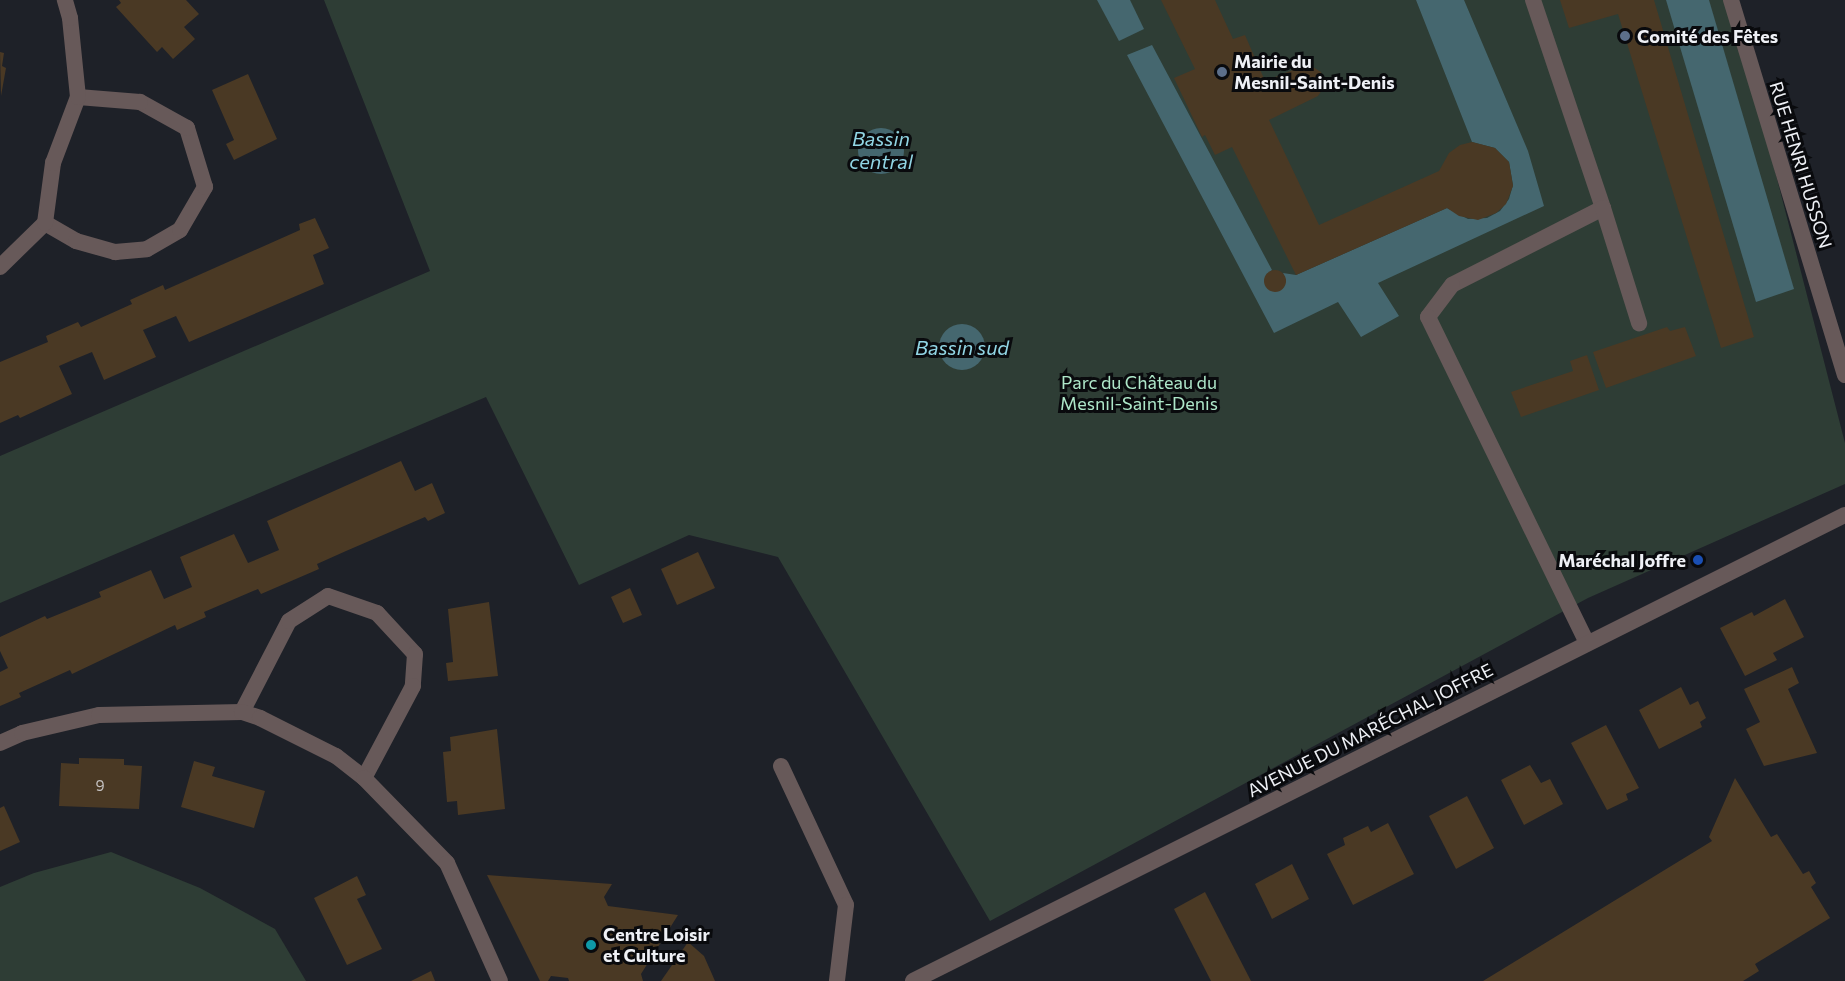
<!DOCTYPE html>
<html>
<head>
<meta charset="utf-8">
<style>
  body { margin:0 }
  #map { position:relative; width:1845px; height:981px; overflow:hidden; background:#1e2128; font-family:Commissioner,sans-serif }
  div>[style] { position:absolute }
  .green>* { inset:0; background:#2e3d35 }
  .water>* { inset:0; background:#45676f }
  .round { border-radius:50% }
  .building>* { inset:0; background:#4a3924 }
  .service>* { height:16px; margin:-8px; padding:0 8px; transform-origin:8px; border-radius:8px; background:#675959 }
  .minor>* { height:16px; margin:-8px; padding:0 8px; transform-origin:8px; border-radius:8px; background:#675959 }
  .tertiary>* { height:16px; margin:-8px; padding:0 8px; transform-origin:8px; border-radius:8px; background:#675959 }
  .dots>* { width:16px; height:16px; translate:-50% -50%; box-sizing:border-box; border:3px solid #090a0d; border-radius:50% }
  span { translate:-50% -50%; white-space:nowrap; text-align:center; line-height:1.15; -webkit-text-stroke:6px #090a0d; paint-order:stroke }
  .number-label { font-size:15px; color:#c5c2c1 }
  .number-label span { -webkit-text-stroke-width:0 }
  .poi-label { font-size:18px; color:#eef0f5; font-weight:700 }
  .left { translate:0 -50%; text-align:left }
  .right { translate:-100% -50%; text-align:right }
  .street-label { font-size:18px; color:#eef0f5 }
  .park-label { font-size:18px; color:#aee7c9 }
  .water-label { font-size:20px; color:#91d5e4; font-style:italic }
</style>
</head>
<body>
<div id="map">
  <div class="green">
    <i style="clip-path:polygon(324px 0,1731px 0,1845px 443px,1845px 484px,1588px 598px,990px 921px,778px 557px,689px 535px,579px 585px,486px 397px,0 603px,0 456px,430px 271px)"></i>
    <i style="clip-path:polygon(111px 852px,200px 888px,275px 929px,306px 981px,0 981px,0 887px,34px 873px)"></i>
  </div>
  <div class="water">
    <i style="clip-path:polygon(1097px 0,1130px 0,1144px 29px,1119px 41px)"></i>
    <i style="clip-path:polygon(1416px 0,1464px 0,1528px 151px,1544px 206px,1378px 283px,1399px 316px,1361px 337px,1338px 302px,1274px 333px,1127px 55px,1152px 45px,1272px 270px,1266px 275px,1265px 282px,1269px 289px,1276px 291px,1283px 288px,1286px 281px,1283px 273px,1296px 275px,1447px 208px,1468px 219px,1487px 218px,1500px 211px,1509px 199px,1513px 185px,1509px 162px,1495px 148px,1472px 142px)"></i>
    <i style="clip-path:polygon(1666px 0,1709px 0,1794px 289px,1756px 302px)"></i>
    <i class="round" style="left:858px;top:128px;width:46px;height:46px"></i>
    <i class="round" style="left:939px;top:324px;width:46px;height:46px"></i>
  </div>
  <div class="building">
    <i style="clip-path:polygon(119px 0,186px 0,199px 14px,184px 27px,195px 39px,173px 59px,162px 47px,157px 52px,116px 7px,121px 3px)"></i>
    <i style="clip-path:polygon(1161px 0,1215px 0,1233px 39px,1245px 35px,1265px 81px,1308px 64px,1321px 72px,1326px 84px,1318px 96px,1269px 120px,1319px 225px,1439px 171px,1449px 153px,1460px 145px,1472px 142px,1495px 148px,1509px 162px,1513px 186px,1506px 204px,1496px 213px,1478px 220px,1459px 216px,1447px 208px,1296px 275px,1232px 147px,1215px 155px,1205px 135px,1202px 137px,1174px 78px,1195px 69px)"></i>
    <i style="clip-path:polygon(1560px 0,1654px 0,1754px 337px,1721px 348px,1618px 14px,1569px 28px)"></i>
    <i style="clip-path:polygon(0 52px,4px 53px,2px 66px,6px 68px,1px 96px)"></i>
    <i style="clip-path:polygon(248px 74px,277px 139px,234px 160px,226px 144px,234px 140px,212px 90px)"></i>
    <i style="clip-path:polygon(315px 218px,329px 248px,313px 255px,324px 284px,189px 342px,176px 316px,143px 330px,156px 357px,104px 380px,92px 352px,75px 359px,59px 366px,72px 394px,20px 418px,18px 415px,0 423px,0 362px,48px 342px,46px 336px,78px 322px,81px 327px,132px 304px,130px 300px,163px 285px,165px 290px,300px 230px,299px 224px)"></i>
    <i class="round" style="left:1264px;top:270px;width:22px;height:22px"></i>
    <i style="clip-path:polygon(1667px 327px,1670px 331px,1685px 327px,1696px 356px,1606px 388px,1593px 352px)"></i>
    <i style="clip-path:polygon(1587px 355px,1599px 390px,1521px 417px,1511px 392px,1573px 371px,1570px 361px)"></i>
    <i style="clip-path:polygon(401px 461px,415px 491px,432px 483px,445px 513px,428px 521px,425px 517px,346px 551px,317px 564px,319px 569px,261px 594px,258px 589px,204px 612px,206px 617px,177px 630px,175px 625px,72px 674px,70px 670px,19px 693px,21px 697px,0 706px,0 672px,8px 668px,0 651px,0 637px,45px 616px,47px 619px,101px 597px,99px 592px,151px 570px,164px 599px,192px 587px,180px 557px,234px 534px,248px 563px,279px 550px,267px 521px)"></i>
    <i style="clip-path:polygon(698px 552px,715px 588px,677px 605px,661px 569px)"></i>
    <i style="clip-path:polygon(630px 588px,642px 615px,623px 623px,611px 597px)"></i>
    <i style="clip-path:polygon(1785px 599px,1804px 637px,1773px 653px,1777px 660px,1745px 676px,1720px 628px,1752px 612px,1754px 616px)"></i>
    <i style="clip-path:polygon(489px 602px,498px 676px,448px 681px,446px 663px,453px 662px,448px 609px)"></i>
    <i style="clip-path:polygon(1792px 667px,1799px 683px,1788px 689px,1817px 753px,1764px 766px,1746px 729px,1760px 722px,1744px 689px)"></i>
    <i style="clip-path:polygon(1681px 687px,1690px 705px,1698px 701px,1706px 718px,1700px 722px,1702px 727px,1659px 749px,1639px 710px)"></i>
    <i style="clip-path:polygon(1606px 725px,1639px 788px,1626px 794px,1628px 800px,1607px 810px,1571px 743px)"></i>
    <i style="clip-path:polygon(497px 729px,505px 809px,458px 815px,457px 801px,447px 802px,443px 752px,451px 751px,450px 737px)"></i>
    <i style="clip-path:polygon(79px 758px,124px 759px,124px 765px,142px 766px,139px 809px,59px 806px,61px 763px,79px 764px)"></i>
    <i style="clip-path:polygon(194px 761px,215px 767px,212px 776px,265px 791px,254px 828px,181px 807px)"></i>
    <i style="clip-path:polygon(1530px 765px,1541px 783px,1550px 779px,1563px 804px,1524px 825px,1501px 780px)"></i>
    <i style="clip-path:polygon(1735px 778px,1771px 837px,1777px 834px,1803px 874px,1809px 871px,1816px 883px,1811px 887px,1830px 918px,1755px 964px,1759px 971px,1743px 981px,1483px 981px,1712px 841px,1709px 837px)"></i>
    <i style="clip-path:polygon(1467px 796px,1494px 848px,1456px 869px,1429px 816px)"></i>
    <i style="clip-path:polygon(4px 806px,20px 842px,0 851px,0 808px)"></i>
    <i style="clip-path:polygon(1388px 823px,1414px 874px,1353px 905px,1327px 854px,1345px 845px,1343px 838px,1368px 826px,1371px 832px)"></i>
    <i style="clip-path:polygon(1292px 864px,1309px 899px,1272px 919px,1255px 884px)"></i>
    <i style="clip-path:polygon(487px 875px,612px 884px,604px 897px,608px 906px,678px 915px,641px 974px,643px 981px,569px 981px,568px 978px,551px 976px,548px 981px,540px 981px)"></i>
    <i style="clip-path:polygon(357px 876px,366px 895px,357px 899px,382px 949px,347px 965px,314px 898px)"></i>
    <i style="clip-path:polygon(1205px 892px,1251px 981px,1211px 981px,1174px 909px)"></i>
    <i style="clip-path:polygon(688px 942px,704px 956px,715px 981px,661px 981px)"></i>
    <i style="clip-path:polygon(431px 971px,435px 981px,411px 981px)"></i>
  </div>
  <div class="service">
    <i style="left:1533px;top:0;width:219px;rotate:71.4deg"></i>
    <i style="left:1603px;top:208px;width:169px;rotate:153deg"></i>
    <i style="left:1452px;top:285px;width:40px;rotate:127deg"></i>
    <i style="left:1428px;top:317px;width:363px;rotate:64deg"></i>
    <i style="left:1603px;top:208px;width:121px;rotate:72.6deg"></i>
    <i style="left:781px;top:766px;width:153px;rotate:64.9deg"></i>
    <i style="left:846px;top:905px;width:77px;rotate:96.8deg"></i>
  </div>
  <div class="minor">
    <i style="left:45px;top:223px;width:36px;rotate:30deg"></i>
    <i style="left:76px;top:241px;width:41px;rotate:15.8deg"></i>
    <i style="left:115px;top:252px;width:32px;rotate:-5deg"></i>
    <i style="left:147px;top:249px;width:38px;rotate:-30deg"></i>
    <i style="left:180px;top:230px;width:50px;rotate:-59.8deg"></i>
    <i style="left:205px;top:187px;width:62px;rotate:-107deg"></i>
    <i style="left:187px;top:128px;width:54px;rotate:-151deg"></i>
    <i style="left:140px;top:102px;width:62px;rotate:-175.4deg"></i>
    <i style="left:0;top:267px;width:63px;rotate:-44.4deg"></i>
    <i style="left:45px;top:223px;width:61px;rotate:-82.4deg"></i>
    <i style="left:53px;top:163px;width:71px;rotate:-69.3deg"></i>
    <i style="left:78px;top:97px;width:79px;rotate:-95.8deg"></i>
    <i style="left:70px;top:18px;width:19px;rotate:-106deg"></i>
    <i style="left:242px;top:712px;width:102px;rotate:-62.7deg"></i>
    <i style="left:289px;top:621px;width:46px;rotate:-32.7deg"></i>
    <i style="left:328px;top:596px;width:52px;rotate:19.1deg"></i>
    <i style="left:377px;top:613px;width:56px;rotate:47.2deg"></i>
    <i style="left:415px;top:654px;width:32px;rotate:94deg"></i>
    <i style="left:413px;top:686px;width:104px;rotate:118deg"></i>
    <i style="left:0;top:743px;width:24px;rotate:-24deg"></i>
    <i style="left:22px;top:733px;width:79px;rotate:-13.2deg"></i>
    <i style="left:99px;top:715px;width:143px;rotate:-1.2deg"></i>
    <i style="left:242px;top:712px;width:19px;rotate:18deg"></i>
    <i style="left:260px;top:718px;width:85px;rotate:26.6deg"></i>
    <i style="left:336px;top:756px;width:36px;rotate:38deg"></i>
    <i style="left:364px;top:778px;width:119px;rotate:45.7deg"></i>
    <i style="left:447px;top:863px;width:129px;rotate:65.8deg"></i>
    <i style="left:913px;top:981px;width:1042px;rotate:-26.57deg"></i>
  </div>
  <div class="tertiary">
    <i style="left:1731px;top:0;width:392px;rotate:73.1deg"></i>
  </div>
  <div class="dots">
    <i style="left:1625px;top:36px;background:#5c6f8a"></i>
    <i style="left:1222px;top:72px;background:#5c6f8a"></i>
    <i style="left:1698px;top:560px;background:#1a4fb4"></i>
    <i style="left:591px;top:945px;background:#0f9aa8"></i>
  </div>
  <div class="number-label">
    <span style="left:100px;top:786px">9</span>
  </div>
  <div class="poi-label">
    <span class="left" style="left:1637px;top:36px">Comité des Fêtes</span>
    <span class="left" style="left:1234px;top:72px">Mairie du<br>Mesnil-Saint-Denis</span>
    <span class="right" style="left:1686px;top:560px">Maréchal Joffre</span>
    <span class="left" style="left:603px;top:945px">Centre Loisir<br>et Culture</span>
  </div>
  <div class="street-label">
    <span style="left:1801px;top:165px;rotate:73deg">RUE HENRI HUSSON</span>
    <span style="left:1370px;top:730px;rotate:-27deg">AVENUE DU MARÉCHAL JOFFRE</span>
  </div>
  <div class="park-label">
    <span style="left:1139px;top:393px">Parc du Château du<br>Mesnil-Saint-Denis</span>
  </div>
  <div class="water-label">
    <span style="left:881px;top:150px">Bassin<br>central</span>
    <span style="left:962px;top:347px">Bassin sud</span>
  </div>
</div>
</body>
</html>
